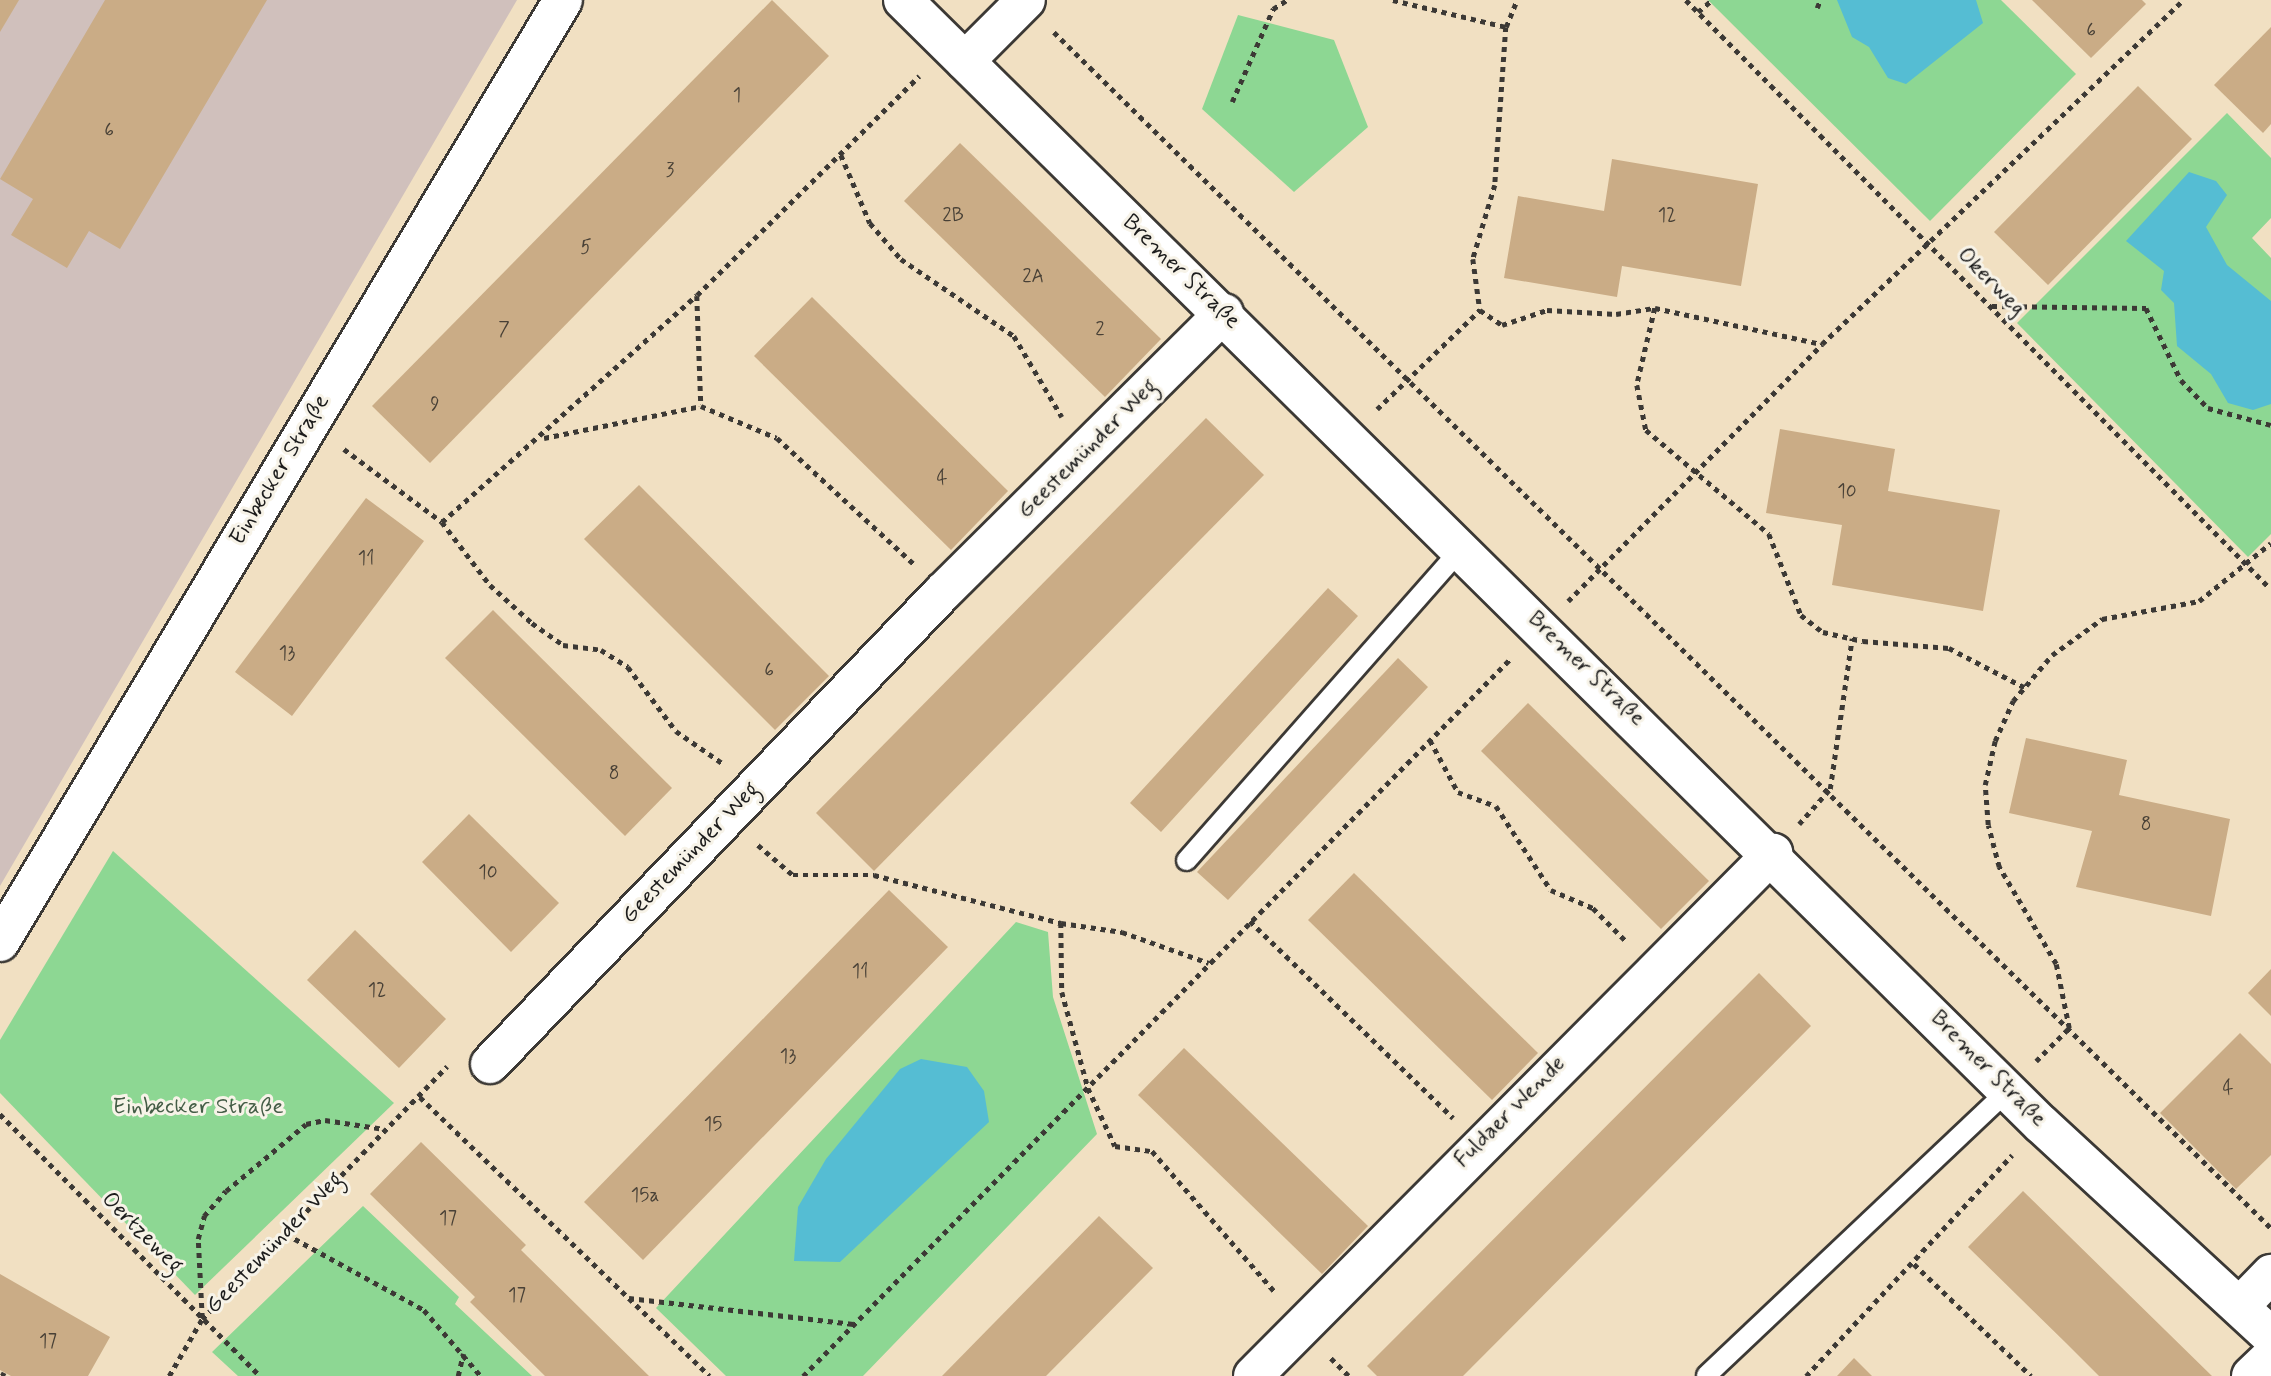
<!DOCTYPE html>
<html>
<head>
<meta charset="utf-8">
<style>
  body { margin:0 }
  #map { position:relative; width:2271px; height:1376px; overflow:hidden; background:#f1e0c2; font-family:Mynerve,sans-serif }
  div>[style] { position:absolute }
  .industrial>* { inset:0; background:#d0c0bc }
  .green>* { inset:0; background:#8dd793 }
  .water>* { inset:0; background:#55bdd3 }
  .building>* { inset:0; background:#caac86 }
  .path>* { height:4.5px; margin-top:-2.25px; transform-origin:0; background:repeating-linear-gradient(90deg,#3c3935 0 5px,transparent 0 10px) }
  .roads { filter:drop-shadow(2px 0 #3c3935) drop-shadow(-2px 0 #3c3935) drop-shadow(0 2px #3c3935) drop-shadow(0 -2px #3c3935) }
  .service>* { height:19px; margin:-9.5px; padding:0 9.5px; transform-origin:9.5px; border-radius:9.5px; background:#fff }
  .minor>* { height:38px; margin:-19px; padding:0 19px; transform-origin:19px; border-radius:19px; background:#fff }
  span { translate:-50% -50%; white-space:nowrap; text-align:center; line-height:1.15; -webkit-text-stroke:6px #f7f3e8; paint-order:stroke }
  .number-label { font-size:19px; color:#484036 }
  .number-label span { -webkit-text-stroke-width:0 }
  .street-label { font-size:23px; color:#1c1c1c }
  .park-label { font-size:23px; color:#445d46 }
</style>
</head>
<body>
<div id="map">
  <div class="industrial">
    <i style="clip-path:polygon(0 0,517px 0,0 886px)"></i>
  </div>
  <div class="green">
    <i style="clip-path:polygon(1708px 0,2001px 0,2076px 74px,1930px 221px)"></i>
    <i style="clip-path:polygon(1238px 15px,1334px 40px,1368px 127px,1294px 192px,1202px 109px)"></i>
    <i style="clip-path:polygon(2227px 113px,2271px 158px,2271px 218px,2252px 238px,2271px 258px,2271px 534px,2248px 557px,2017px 323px)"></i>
    <i style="clip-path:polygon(113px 851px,394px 1103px,195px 1295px,0 1093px,0 1040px)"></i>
    <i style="clip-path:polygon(1016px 922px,1048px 932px,1053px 997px,1097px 1134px,863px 1376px,726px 1376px,656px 1308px)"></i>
    <i style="clip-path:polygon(363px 1206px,459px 1297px,455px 1304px,532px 1376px,238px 1376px,212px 1352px)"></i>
  </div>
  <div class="water">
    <i style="clip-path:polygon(1837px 0,1976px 0,1983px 23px,1906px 84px,1888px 78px,1869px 47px,1852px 37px)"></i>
    <i style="clip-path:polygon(2189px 172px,2216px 181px,2227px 195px,2206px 227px,2227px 265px,2271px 301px,2271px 404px,2253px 410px,2228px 403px,2211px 374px,2177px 346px,2174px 303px,2161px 290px,2164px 271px,2126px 241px)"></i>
    <i style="clip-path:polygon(921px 1059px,967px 1067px,984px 1091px,989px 1122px,840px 1262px,794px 1261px,798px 1207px,826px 1159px,900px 1069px)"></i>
  </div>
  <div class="building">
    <i style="clip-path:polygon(0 0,19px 0,0 32px)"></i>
    <i style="clip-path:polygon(105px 0,267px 0,120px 249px,89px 231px,67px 268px,11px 235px,33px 199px,0 179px)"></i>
    <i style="clip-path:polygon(772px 0,829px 56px,430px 463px,372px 406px)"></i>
    <i style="clip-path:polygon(2032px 0,2142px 0,2146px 4px,2091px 58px)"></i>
    <i style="clip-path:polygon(2271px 27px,2271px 124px,2263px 133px,2214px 85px)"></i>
    <i style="clip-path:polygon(2138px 86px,2192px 139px,2048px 285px,1994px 232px)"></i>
    <i style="clip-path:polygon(960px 143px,1161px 339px,1105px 397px,904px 201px)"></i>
    <i style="clip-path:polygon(1612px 159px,1758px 184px,1741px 286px,1622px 266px,1617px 297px,1504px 278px,1518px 196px,1604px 211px)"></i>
    <i style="clip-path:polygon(812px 297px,1008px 491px,951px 550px,754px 356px)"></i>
    <i style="clip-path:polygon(1206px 418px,1264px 475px,874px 871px,816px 813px)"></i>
    <i style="clip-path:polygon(1780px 429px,1895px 449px,1888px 491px,2000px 510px,1983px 611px,1832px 585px,1842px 525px,1766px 513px)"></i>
    <i style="clip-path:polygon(639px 485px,829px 676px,775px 730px,584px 539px)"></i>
    <i style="clip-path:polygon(366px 498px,424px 541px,292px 716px,235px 672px)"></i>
    <i style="clip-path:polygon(1328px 588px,1358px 616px,1161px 832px,1130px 803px)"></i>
    <i style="clip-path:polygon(493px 610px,672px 788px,625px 836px,445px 658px)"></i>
    <i style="clip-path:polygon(1398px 658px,1428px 687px,1228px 900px,1197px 872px)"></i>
    <i style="clip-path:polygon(1528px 703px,1709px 881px,1661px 929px,1481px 751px)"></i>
    <i style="clip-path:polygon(2026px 738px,2127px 760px,2119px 795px,2230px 819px,2211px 916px,2076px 887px,2092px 831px,2009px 813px)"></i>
    <i style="clip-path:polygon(469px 814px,559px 903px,511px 952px,422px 862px)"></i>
    <i style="clip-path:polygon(1354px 873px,1538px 1053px,1492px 1100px,1308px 920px)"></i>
    <i style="clip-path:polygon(889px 890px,948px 947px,643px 1260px,584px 1202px)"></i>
    <i style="clip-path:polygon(355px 930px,446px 1019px,399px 1068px,307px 980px)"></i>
    <i style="clip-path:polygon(2271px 969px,2271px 1016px,2248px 993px)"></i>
    <i style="clip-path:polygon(1759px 973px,1811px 1026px,1463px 1376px,1377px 1376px,1367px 1366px)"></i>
    <i style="clip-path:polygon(2240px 1033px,2271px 1064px,2271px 1155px,2236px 1189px,2160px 1113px)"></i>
    <i style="clip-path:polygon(1184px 1048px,1368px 1226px,1322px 1274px,1138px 1095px)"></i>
    <i style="clip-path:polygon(421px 1142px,526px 1245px,521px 1250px,649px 1376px,545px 1376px,470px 1302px,475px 1297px,370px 1194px)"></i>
    <i style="clip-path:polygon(2023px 1191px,2212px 1376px,2099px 1376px,2066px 1343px,1968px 1247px)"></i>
    <i style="clip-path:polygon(1099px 1216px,1153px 1268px,1046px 1376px,942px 1376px)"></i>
    <i style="clip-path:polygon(0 1274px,110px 1337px,88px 1376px,11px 1376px,0 1370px)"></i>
    <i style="clip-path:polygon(1854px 1358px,1872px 1376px,1837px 1376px)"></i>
  </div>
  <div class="path">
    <i style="left:1393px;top:0;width:116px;rotate:13.4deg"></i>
    <i style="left:1506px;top:27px;width:29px;rotate:-68deg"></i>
    <i style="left:1686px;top:0;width:830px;rotate:45.2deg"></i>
    <i style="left:1817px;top:8px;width:9px;rotate:-69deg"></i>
    <i style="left:1698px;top:12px;width:18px;rotate:-41deg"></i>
    <i style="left:1506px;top:27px;width:158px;rotate:94deg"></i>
    <i style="left:1495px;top:185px;width:77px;rotate:106.6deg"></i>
    <i style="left:1473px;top:259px;width:51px;rotate:82.2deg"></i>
    <i style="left:1480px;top:310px;width:27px;rotate:34deg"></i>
    <i style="left:1502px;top:325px;width:47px;rotate:-18.4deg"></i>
    <i style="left:1547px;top:310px;width:69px;rotate:3.3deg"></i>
    <i style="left:1616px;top:314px;width:39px;rotate:-9deg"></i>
    <i style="left:1655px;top:308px;width:79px;rotate:103.2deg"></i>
    <i style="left:1637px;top:385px;width:46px;rotate:78.7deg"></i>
    <i style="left:1646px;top:430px;width:161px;rotate:40.2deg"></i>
    <i style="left:1769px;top:534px;width:87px;rotate:68.4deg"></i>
    <i style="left:1801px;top:615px;width:28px;rotate:38deg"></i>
    <i style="left:1823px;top:632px;width:41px;rotate:12.7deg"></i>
    <i style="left:1863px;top:641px;width:86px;rotate:4.7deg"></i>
    <i style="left:1949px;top:648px;width:85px;rotate:27.5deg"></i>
    <i style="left:1054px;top:32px;width:1706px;rotate:44.5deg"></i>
    <i style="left:1232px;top:102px;width:102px;rotate:-66.2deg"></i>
    <i style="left:1273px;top:9px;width:17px;rotate:-33deg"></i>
    <i style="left:841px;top:155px;width:74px;rotate:66.9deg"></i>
    <i style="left:870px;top:223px;width:48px;rotate:49.3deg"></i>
    <i style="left:901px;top:259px;width:137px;rotate:34.3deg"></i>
    <i style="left:1014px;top:336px;width:94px;rotate:59.3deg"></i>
    <i style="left:697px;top:296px;width:110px;rotate:87.9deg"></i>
    <i style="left:701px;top:406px;width:82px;rotate:22.8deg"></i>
    <i style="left:777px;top:438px;width:186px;rotate:42.6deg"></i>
    <i style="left:1992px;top:306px;width:154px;rotate:0.7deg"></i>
    <i style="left:2146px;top:308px;width:80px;rotate:64.1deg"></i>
    <i style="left:2181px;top:380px;width:39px;rotate:46deg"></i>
    <i style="left:2208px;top:408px;width:65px;rotate:15.1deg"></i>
    <i style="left:1655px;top:308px;width:171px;rotate:12.2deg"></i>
    <i style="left:1377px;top:409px;width:143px;rotate:-43.9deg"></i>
    <i style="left:544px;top:438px;width:160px;rotate:-11.5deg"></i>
    <i style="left:344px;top:449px;width:122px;rotate:36.7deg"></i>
    <i style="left:442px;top:522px;width:341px;rotate:-41.7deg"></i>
    <i style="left:697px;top:295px;width:312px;rotate:-44.6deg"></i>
    <i style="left:442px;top:522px;width:79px;rotate:52.7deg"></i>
    <i style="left:490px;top:585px;width:57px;rotate:42.1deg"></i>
    <i style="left:532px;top:623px;width:38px;rotate:35deg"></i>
    <i style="left:563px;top:645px;width:38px;rotate:7deg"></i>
    <i style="left:601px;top:650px;width:32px;rotate:32deg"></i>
    <i style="left:628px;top:667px;width:80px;rotate:53.1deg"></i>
    <i style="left:676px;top:731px;width:56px;rotate:34.8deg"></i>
    <i style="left:1568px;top:601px;width:361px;rotate:-45.3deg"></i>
    <i style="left:1822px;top:344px;width:499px;rotate:-43.6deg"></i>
    <i style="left:1430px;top:740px;width:59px;rotate:61.7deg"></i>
    <i style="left:1458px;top:792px;width:40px;rotate:20.2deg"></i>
    <i style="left:1496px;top:806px;width:100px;rotate:56.8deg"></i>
    <i style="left:1551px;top:890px;width:46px;rotate:23.2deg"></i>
    <i style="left:1593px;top:908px;width:47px;rotate:45deg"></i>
    <i style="left:1799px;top:824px;width:47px;rotate:-48.5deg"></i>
    <i style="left:1830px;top:789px;width:152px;rotate:-81.7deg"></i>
    <i style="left:758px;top:845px;width:46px;rotate:40.6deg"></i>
    <i style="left:793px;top:875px;width:81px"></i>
    <i style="left:874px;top:875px;width:193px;rotate:14.4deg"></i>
    <i style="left:1061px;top:923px;width:62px;rotate:8.4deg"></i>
    <i style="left:1122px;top:932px;width:92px;rotate:19.6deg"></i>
    <i style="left:1250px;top:921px;width:283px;rotate:44.1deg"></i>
    <i style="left:1061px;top:923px;width:69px;rotate:89.2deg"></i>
    <i style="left:1062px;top:992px;width:99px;rotate:74.8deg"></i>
    <i style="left:1088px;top:1088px;width:64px;rotate:65deg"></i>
    <i style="left:1115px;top:1146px;width:37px;rotate:8deg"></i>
    <i style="left:1152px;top:1151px;width:189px;rotate:48.9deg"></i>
    <i style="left:2036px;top:1061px;width:47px;rotate:-45deg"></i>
    <i style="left:2069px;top:1028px;width:65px;rotate:-101.5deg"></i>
    <i style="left:2056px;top:964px;width:113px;rotate:-120.4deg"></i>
    <i style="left:1999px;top:867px;width:43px;rotate:-104.7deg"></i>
    <i style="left:1988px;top:825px;width:40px;rotate:-94.3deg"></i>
    <i style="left:1985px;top:785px;width:45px;rotate:-77.2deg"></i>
    <i style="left:1995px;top:741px;width:44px;rotate:-65.8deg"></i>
    <i style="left:2013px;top:701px;width:60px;rotate:-49.7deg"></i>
    <i style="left:2052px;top:655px;width:62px;rotate:-35.8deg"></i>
    <i style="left:2102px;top:619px;width:99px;rotate:-10.5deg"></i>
    <i style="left:2199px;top:601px;width:92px;rotate:-38.9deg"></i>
    <i style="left:420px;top:1097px;width:402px;rotate:43.9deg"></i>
    <i style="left:0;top:1114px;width:369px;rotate:45.2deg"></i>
    <i style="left:286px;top:1234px;width:158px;rotate:28.8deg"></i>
    <i style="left:424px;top:1310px;width:87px;rotate:49.2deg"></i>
    <i style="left:1914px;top:1264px;width:162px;rotate:43.7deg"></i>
    <i style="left:629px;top:1298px;width:226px;rotate:6.6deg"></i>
    <i style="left:202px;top:1318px;width:79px;rotate:-92.9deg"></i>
    <i style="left:198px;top:1239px;width:24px;rotate:-75deg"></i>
    <i style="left:204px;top:1216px;width:33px;rotate:-49deg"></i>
    <i style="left:226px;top:1191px;width:104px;rotate:-39.9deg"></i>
    <i style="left:306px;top:1124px;width:19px;rotate:-12deg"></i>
    <i style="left:325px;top:1120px;width:60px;rotate:8.7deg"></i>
    <i style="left:1331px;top:1358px;width:25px;rotate:45deg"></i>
    <i style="left:2px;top:1376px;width:4px;rotate:-63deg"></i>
    <i style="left:169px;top:1376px;width:66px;rotate:-59.9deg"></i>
    <i style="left:202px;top:1319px;width:352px;rotate:-45.9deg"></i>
    <i style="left:458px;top:1376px;width:23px;rotate:-77deg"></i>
    <i style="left:803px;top:1376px;width:1007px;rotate:-45.4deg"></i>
    <i style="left:1806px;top:1376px;width:302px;rotate:-47deg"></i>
  </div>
  <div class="roads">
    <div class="service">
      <i style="left:1186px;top:860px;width:416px;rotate:-48.6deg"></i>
      <i style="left:1706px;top:1375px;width:416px;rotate:-43.4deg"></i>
    </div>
    <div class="minor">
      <i style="left:903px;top:0;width:1600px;rotate:44.65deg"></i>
      <i style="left:2041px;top:1124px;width:313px;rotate:42.7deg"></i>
      <i style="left:965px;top:61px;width:86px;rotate:-45deg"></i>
      <i style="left:0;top:942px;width:1097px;rotate:-59.13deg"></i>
      <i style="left:490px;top:1064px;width:654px;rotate:-46.18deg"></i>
      <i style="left:943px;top:592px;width:396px;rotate:-44.8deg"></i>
      <i style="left:2240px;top:1306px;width:45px;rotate:-45.9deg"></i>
      <i style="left:1253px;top:1376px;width:738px;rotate:-45.16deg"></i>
      <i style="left:2251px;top:1376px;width:28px;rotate:-44deg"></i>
    </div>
  </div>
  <div class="number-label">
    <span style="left:2091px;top:31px">6</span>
    <span style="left:737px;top:96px">1</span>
    <span style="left:109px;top:131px">6</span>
    <span style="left:670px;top:171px">3</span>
    <span style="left:953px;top:216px">2B</span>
    <span style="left:1667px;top:216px">12</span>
    <span style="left:586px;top:248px">5</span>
    <span style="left:1033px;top:277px">2A</span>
    <span style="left:504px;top:330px">7</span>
    <span style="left:1100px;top:330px">2</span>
    <span style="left:435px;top:405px">9</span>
    <span style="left:942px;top:479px">4</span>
    <span style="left:1847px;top:492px">10</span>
    <span style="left:366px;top:559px">11</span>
    <span style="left:287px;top:654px">13</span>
    <span style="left:769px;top:671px">6</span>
    <span style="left:614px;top:774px">8</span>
    <span style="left:2146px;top:825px">8</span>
    <span style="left:488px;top:873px">10</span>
    <span style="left:860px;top:972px">11</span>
    <span style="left:377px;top:991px">12</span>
    <span style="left:788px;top:1057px">13</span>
    <span style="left:2228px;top:1089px">4</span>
    <span style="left:713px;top:1125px">15</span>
    <span style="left:645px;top:1196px">15a</span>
    <span style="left:448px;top:1219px">17</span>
    <span style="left:517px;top:1296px">17</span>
    <span style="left:48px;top:1342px">17</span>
  </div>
  <div class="street-label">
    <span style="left:1181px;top:272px;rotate:44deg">Bremer Straße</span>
    <span style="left:1991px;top:282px;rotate:45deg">Okerweg</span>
    <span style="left:1088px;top:449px;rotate:-45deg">Geestemünder Weg</span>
    <span style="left:280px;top:470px;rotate:-59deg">Einbecker Straße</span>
    <span style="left:1586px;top:669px;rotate:44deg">Bremer Straße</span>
    <span style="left:691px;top:853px;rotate:-46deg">Geestemünder Weg</span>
    <span style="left:1988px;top:1069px;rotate:45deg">Bremer Straße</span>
    <span style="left:1510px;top:1112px;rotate:-45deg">Fuldaer Wende</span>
    <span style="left:142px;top:1233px;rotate:45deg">Oertzeweg</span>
    <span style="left:275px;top:1243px;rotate:-46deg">Geestemünder Weg</span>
  </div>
  <div class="park-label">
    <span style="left:198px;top:1107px">Einbecker Straße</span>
  </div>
</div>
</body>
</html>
